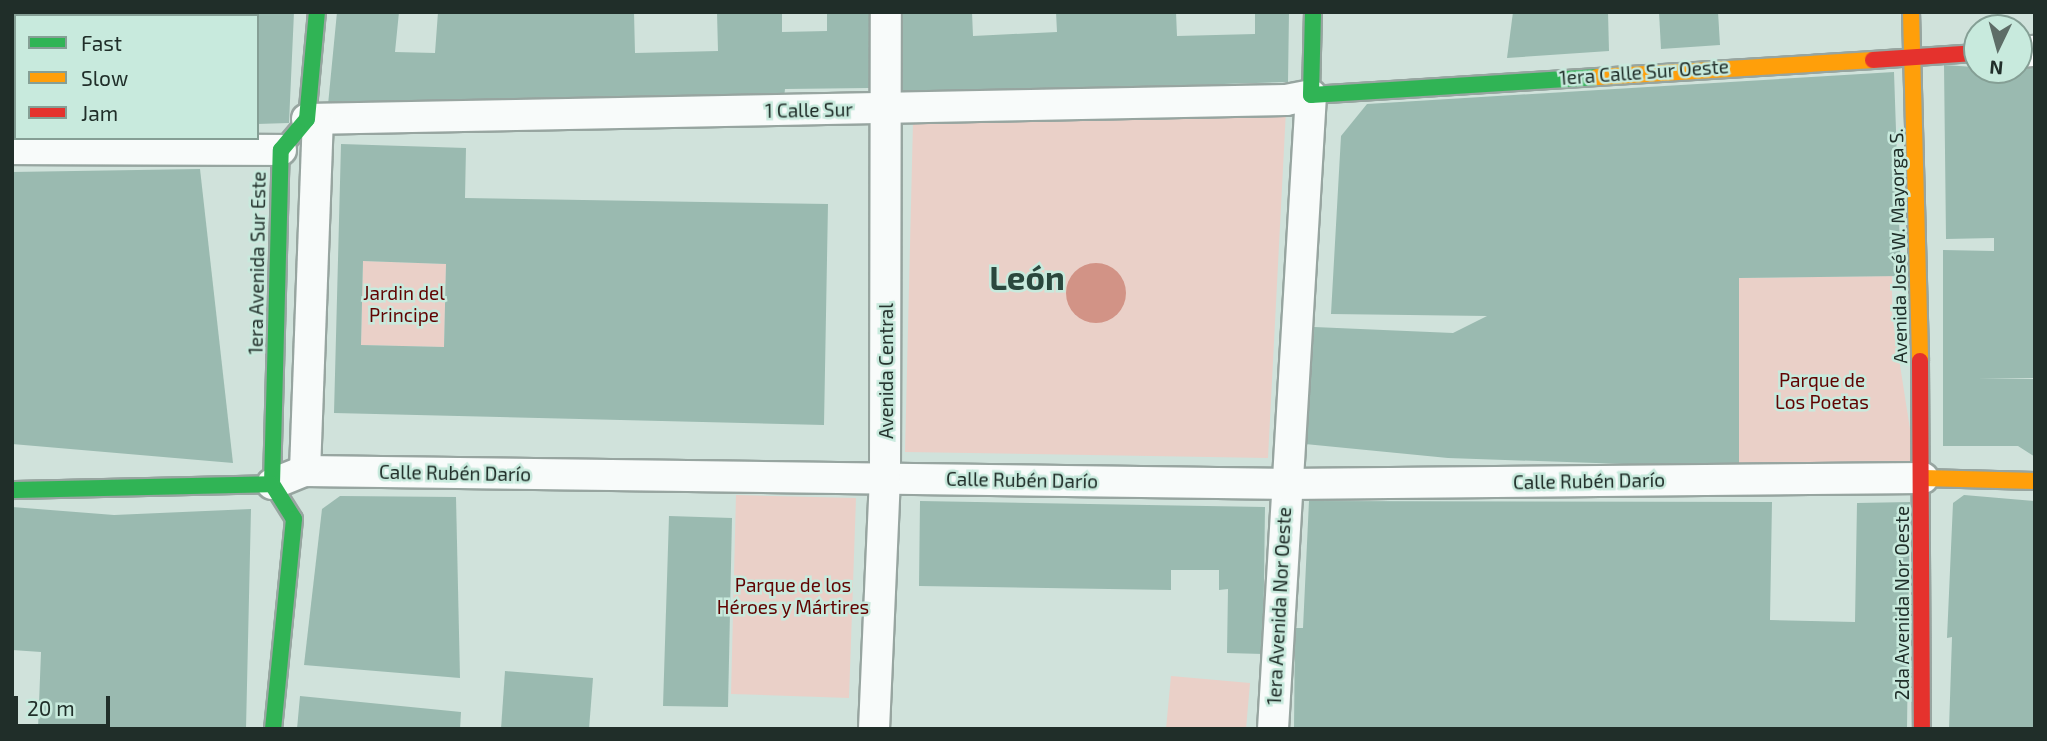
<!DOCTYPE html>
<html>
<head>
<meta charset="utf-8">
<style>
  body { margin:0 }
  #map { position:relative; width:2047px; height:741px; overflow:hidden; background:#d0e2db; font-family:"Exo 2",sans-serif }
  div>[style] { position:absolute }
  .green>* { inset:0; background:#ead0c8 }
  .water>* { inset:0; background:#d29386 }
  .round { border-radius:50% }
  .building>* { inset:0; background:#9abab0 }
  .roads { filter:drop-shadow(2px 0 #97a5a0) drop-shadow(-2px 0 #97a5a0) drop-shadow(0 2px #97a5a0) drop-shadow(0 -2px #97a5a0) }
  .street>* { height:30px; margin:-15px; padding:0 15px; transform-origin:15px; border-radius:15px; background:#f8fbfa }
  .fast>* { height:16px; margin:-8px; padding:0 8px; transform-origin:8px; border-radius:8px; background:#30b455 }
  .slow>* { height:16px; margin:-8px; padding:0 8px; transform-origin:8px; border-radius:8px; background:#ff9f0a }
  .jam>* { height:16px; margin:-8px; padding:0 8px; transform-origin:8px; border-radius:8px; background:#e5322d }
  span { translate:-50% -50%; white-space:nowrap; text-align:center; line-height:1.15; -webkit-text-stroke:5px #c8eadd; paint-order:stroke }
  .street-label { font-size:19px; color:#202e29 }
  .park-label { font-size:19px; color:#610301 }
  .town-label { font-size:33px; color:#2a473d; font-weight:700 }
  .frame { position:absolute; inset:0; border:14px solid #202e29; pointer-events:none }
  .legend { position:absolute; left:14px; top:14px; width:245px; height:126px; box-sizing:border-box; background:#c8eadd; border:2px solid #859f95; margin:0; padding:9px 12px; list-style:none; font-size:21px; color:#202e29 }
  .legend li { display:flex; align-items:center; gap:14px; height:35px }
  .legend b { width:35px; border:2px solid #859f95 }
  .north { position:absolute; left:1963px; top:14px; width:70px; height:70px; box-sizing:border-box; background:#c8eadd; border:2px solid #859f95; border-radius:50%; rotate:185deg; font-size:19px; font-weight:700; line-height:28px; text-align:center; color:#202e29 }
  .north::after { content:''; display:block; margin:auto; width:24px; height:32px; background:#5e6d67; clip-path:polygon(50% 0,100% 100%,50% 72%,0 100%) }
  .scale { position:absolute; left:14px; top:696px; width:96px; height:32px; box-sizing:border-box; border:4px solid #202e29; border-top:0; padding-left:9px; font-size:21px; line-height:24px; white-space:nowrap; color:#202e29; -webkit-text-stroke:5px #c8eadd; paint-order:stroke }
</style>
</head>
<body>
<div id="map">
  <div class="green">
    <i style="clip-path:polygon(1286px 110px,1268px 458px,905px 452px,913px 122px)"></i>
    <i style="clip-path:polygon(363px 261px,446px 264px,444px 347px,361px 345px)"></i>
    <i style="clip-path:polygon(1892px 276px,1892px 314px,1915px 461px,1897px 478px,1739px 468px,1739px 278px)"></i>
    <i style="clip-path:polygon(736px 495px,856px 498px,849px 698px,731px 694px)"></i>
    <i style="clip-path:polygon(1171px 676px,1250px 683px,1246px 729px,1166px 729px)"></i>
  </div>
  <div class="water">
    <i class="round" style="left:1066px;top:263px;width:60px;height:60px"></i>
  </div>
  <div class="building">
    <i style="clip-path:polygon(153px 12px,294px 12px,289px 123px,257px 124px,257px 16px)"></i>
    <i style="clip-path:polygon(337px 12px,399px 12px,395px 52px,435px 53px,438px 12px,634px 12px,635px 53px,718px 51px,717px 12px,782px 12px,782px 32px,827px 31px,827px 12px,869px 12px,869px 88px,785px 89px,783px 107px,327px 115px)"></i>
    <i style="clip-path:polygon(900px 12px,972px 12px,973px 36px,1057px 32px,1056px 12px,1176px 12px,1177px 36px,1255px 34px,1255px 12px,1289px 12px,1288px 82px,899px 94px)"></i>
    <i style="clip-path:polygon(1513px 12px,1608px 12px,1609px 51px,1507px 58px)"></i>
    <i style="clip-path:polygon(1659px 12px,1718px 12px,1720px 45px,1661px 49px)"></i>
    <i style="clip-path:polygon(2019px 63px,2035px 63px,2035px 378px,1978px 378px,2035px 379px,2035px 457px,2018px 446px,1943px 446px,1943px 250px,1994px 251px,1994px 238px,1946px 239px,1944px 65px,2019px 70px)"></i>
    <i style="clip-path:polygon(1894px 72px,1901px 276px,1739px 278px,1739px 468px,1448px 458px,1305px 444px,1314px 327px,1453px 333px,1487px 316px,1331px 314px,1341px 136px,1367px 104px)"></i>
    <i style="clip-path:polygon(evenodd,341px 144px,466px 148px,465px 198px,828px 204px,824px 425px,334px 413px,341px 144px,363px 261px,446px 264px,444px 347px,361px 345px,363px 261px)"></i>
    <i style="clip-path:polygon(200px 169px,233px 463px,12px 444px,12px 172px)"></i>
    <i style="clip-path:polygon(1964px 495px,2035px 501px,2035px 729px,1949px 729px,1952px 637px,1947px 638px,1953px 503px)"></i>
    <i style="clip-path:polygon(340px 496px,456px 497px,460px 678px,304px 665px,322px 509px)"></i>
    <i style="clip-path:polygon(920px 501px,1265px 507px,1263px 654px,1227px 653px,1228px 589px,1219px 590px,1219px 570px,1171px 570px,1171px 590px,919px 586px)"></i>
    <i style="clip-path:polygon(1309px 501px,1772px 502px,1770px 620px,1855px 622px,1857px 503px,1910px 502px,1907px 729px,1294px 729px,1295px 628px,1303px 628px)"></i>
    <i style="clip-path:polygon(12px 507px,114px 515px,251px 509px,246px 729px,38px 729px,41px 652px,12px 650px)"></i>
    <i style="clip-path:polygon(669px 516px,732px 518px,728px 707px,663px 706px)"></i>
    <i style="clip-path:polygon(505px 671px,593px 678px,589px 729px,501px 729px)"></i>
    <i style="clip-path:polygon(300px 696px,461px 712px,460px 729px,297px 729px)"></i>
  </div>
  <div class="roads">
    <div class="street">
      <i style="left:2019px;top:52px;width:16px;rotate:-4deg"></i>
      <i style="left:307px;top:119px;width:979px;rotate:-1.11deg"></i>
      <i style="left:1286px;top:100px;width:25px;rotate:-11deg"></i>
      <i style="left:1311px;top:95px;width:635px;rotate:93.43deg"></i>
      <i style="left:12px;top:149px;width:269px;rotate:0.2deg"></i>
      <i style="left:305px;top:471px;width:349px;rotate:-87.9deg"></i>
      <i style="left:272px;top:484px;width:35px;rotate:-22deg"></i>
      <i style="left:305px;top:471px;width:980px;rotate:0.76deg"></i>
      <i style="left:1285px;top:484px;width:638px;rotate:-0.54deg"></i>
      <i style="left:874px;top:729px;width:251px;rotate:-87.5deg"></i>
      <i style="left:885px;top:478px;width:466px;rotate:-89.9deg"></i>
    </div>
    <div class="fast">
      <i style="left:1313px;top:12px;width:83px;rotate:91.4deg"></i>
      <i style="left:1311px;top:95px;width:287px;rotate:-3.6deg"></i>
      <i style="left:272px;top:484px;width:334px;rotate:-88.5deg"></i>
      <i style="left:281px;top:150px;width:40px;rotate:-50deg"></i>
      <i style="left:307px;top:119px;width:107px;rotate:-84.7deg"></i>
      <i style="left:272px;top:484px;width:41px;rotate:57.8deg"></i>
      <i style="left:294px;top:519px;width:211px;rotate:95.7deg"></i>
      <i style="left:12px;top:490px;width:260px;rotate:-1.3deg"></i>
    </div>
    <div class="slow">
      <i style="left:1911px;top:12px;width:349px;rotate:88.5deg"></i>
      <i style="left:1597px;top:77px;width:277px;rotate:-3.5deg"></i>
      <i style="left:1923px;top:478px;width:112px;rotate:1.5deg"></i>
    </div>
    <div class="jam">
      <i style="left:1873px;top:60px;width:104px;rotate:-3.9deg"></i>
      <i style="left:1920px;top:361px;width:368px;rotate:89.7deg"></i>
    </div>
  </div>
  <div class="street-label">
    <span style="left:1644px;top:72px;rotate:-4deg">1era Calle Sur Oeste</span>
    <span style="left:809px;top:110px;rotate:-1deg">1 Calle Sur</span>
    <span style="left:1898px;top:246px;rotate:-91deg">Avenida José W. Mayorga S.</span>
    <span style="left:257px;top:263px;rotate:-89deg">1era Avenida Sur Este</span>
    <span style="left:886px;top:371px;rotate:-90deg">Avenida Central</span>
    <span style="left:455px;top:473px;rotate:1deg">Calle Rubén Darío</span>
    <span style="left:1022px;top:480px;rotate:1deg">Calle Rubén Darío</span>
    <span style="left:1589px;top:481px;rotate:-1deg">Calle Rubén Darío</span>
    <span style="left:1902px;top:603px;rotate:-90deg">2da Avenida Nor Oeste</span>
    <span style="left:1279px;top:606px;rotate:-87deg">1era Avenida Nor Oeste</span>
  </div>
  <div class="park-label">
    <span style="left:404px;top:304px">Jardin del<br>Principe</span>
    <span style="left:1822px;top:391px">Parque de<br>Los Poetas</span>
    <span style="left:793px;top:596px">Parque de los<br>Héroes y Mártires</span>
  </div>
  <div class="town-label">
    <span style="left:1027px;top:278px">León</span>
  </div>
  <div class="frame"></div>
  <ul class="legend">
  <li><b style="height:9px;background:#30b455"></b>Fast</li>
  <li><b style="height:9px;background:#ff9f0a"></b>Slow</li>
  <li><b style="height:9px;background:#e5322d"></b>Jam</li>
  </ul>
  <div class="north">N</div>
  <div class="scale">20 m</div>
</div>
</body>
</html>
